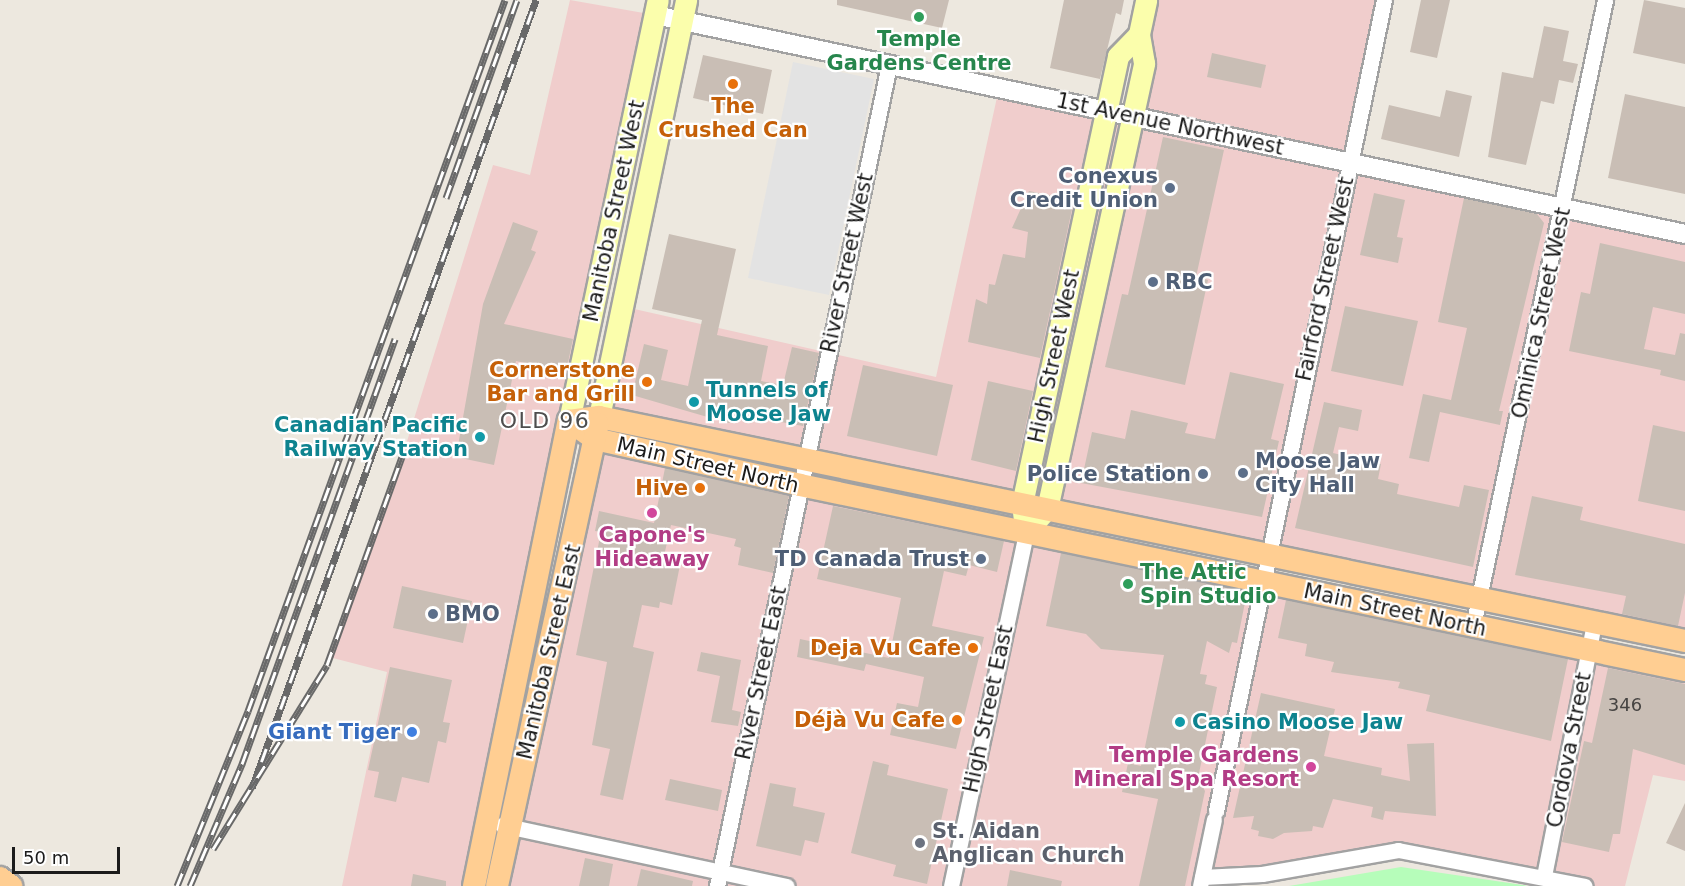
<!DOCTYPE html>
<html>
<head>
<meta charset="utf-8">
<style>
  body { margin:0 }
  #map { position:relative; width:1685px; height:886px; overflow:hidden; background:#ede8df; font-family:"DejaVu Sans",sans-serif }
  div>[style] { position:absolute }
  .commercial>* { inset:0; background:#f0cdcc }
  .park>* { inset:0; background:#b6fdba }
  .parking>* { inset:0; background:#e3e3e3 }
  .building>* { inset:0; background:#c9beb5 }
  .roads { filter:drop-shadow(2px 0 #a2a2a2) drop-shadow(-2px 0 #a2a2a2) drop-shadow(0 2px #a2a2a2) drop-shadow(0 -2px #a2a2a2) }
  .minor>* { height:15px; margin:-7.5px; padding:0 7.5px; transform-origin:7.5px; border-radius:7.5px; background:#fff }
  .tertiary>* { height:18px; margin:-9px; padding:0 9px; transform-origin:9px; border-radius:9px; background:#fff }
  .secondary>* { height:21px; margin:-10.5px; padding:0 10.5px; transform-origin:10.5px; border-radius:10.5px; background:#fbfeac }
  .primary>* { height:22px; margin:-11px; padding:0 11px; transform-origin:11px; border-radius:11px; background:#ffce92 }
  .rail>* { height:7px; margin-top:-3.5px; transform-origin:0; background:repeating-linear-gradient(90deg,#fff 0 14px,#696969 0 28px); box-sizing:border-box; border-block:2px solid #696969 }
  .dots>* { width:16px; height:16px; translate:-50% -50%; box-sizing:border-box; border:3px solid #fff; border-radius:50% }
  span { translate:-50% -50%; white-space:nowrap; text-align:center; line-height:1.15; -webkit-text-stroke:4.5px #fff; paint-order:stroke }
  .number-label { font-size:18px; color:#464442 }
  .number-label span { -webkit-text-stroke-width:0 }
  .leisure-label { font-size:21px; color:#27864d; font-weight:700 }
  .left { translate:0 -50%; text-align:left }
  .food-label { font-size:21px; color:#c56008; font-weight:700 }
  .right { translate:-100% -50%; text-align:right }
  .street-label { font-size:21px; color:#1b1b1b }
  .service-label { font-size:21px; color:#4e5e75; font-weight:700 }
  .culture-label { font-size:21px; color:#0d838f; font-weight:700 }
  .hotel-label { font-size:21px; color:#b23c85; font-weight:700 }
  .shop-label { font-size:21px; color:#366cbe; font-weight:700 }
  .worship-label { font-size:21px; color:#5b616d; font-weight:700 }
  .neighbourhood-label { font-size:22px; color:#4e4e4e; letter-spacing:1.5px }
  .scale { position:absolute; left:12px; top:847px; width:108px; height:27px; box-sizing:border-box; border:3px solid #1b1b1b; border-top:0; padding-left:8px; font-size:18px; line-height:21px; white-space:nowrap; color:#1b1b1b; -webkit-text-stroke:4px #fff; paint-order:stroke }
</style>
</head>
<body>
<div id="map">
  <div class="commercial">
    <i style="clip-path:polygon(570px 0,655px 15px,474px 886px,342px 886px,387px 672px,329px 657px,404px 451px,493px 165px,530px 175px)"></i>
    <i style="clip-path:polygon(1146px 0,1384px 0,1349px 163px,1685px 234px,1685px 641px,599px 417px,621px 306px,936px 377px,999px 88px,1132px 117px)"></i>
    <i style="clip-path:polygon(595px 439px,1685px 670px,1685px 781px,1653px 775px,1625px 886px,1585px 886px,1398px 850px,1202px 877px,1200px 886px,497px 886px)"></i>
  </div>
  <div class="park">
    <i style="clip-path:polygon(1401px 867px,1523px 885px,1527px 886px,1289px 886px)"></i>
  </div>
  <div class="parking">
    <i style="clip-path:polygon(793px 62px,874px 79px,829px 295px,748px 278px)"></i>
  </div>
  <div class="building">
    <i style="clip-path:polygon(837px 0,949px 0,942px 28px,837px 5px)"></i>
    <i style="clip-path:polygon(1064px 0,1124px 0,1121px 15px,1116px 13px,1100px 79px,1050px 68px)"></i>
    <i style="clip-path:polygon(1421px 0,1450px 0,1437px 58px,1410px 52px)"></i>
    <i style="clip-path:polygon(1644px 0,1685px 8px,1685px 64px,1633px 53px)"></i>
    <i style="clip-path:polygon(1544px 26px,1569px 31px,1563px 61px,1578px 64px,1573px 83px,1559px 80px,1554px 104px,1541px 101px,1526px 165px,1488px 157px,1502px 72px,1533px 78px)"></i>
    <i style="clip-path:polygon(1212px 53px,1266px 65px,1261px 88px,1207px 77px)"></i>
    <i style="clip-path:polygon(703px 55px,772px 70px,763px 114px,693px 98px)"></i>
    <i style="clip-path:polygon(1446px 90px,1472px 96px,1459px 157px,1381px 139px,1389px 105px,1440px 117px)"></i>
    <i style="clip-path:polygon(1625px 94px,1685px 107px,1685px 194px,1608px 178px)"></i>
    <i style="clip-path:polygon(1163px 137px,1224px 150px,1196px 277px,1208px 280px,1185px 385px,1105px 367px,1122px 294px,1128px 295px)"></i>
    <i style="clip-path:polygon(1029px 191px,1074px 200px,1040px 358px,968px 342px,976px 299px,987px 304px,989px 284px,995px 285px,1003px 254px,1025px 258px,1028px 232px,1012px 228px)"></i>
    <i style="clip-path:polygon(1374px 193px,1405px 200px,1397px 237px,1403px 238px,1398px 263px,1360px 255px)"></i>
    <i style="clip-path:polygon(1464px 198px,1537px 214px,1544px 223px,1499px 411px,1503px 411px,1500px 425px,1440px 412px,1429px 462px,1409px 458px,1423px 394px,1451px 400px,1467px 328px,1438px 322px)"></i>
    <i style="clip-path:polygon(513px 222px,538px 231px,531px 250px,536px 252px,504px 324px,573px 339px,566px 372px,516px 361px,494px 465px,456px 457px,483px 304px)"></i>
    <i style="clip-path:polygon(669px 234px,736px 249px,717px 335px,768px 346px,761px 381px,783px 385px,792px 347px,819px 353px,803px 426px,754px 417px,728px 423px,632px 395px,644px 344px,668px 350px,661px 380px,688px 386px,702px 320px,652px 309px)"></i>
    <i style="clip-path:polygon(1600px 243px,1685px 262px,1685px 314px,1653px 307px,1644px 349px,1675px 355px,1680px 333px,1685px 334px,1685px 381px,1660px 375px,1661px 370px,1569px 351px,1581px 292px,1590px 294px)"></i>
    <i style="clip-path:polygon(1345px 306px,1418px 321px,1403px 386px,1331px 371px)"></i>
    <i style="clip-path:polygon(863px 365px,953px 385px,937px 456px,847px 436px)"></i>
    <i style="clip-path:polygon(1230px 372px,1284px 384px,1271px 439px,1279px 441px,1262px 517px,1081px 483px,1092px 432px,1125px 439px,1131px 410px,1188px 423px,1185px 433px,1215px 439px)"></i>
    <i style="clip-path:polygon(988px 381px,1033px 391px,1016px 471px,971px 460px)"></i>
    <i style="clip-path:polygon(1324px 402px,1362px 410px,1358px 431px,1339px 427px,1333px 453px,1381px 464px,1378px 479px,1399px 484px,1397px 494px,1459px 507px,1464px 485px,1489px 490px,1473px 567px,1295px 528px)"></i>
    <i style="clip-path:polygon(1653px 425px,1685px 432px,1685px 511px,1638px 501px)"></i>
    <i style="clip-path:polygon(665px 468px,789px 496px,773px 573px,738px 565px,741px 548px,734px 546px,736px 539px,671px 525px,664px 556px,681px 560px,672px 605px,660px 602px,659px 608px,642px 605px,633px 647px,654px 652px,623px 800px,600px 795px,610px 749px,592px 745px,607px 662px,576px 655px,601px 532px,595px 531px,599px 511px,654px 523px)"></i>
    <i style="clip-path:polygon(1532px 496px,1583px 507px,1580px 520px,1685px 544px,1685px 593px,1678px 626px,1622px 614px,1626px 596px,1515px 575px)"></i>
    <i style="clip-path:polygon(833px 506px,1004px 541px,997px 572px,969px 565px,966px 576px,944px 571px,932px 626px,984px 637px,956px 749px,890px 735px,897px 703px,918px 707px,924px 677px,866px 664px,864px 671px,797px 657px,800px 639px,889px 658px,901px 598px,817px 579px)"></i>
    <i style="clip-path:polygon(1061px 553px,1247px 592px,1237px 643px,1232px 642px,1229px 653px,1207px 641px,1200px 674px,1207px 675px,1205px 684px,1217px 687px,1198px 778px,1205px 791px,1185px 886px,1139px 886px,1158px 799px,1122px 792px,1128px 763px,1141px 766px,1164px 655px,1101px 649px,1086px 634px,1046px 626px)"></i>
    <i style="clip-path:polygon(402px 586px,472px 601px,463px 643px,393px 628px)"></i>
    <i style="clip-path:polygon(1286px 600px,1568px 659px,1551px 741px,1426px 711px,1430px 695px,1398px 688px,1400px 682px,1331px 672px,1334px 662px,1305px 656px,1307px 644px,1278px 638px)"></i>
    <i style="clip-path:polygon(701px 652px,741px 660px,732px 710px,741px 712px,738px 726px,711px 722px,720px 676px,697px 671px)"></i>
    <i style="clip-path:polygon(390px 667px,452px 680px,443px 722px,450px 723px,446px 743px,438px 741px,429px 783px,402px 777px,396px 802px,374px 797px,379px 772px,368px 770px)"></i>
    <i style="clip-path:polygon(1608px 668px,1685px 684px,1685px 765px,1633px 749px,1620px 834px,1613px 834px,1609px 852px,1562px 842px,1584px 741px,1592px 743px)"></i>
    <i style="clip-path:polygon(1261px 693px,1335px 709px,1324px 756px,1382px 768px,1381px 775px,1410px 781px,1407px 744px,1434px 743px,1436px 816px,1385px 811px,1383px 820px,1371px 817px,1373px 807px,1333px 799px,1323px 828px,1313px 826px,1312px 831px,1284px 833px,1273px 839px,1258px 836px,1259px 831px,1251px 829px,1254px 816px,1233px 818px)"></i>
    <i style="clip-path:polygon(873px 761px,889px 765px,887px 775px,948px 789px,927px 884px,893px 876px,896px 865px,851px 853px)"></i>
    <i style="clip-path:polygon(670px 779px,722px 790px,718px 811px,665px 800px)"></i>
    <i style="clip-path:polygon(770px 783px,796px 788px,793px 806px,825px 813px,818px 843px,805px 840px,801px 856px,756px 846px)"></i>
    <i style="clip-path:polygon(1685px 803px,1685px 851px,1666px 843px)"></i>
    <i style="clip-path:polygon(585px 858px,613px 864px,609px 886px,579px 886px)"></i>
    <i style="clip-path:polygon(641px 869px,693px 881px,692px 886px,637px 886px)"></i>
    <i style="clip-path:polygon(1010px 870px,1062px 881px,1061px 886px,1007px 886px)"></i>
    <i style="clip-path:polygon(413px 874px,446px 881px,446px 886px,411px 886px)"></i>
  </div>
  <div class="roads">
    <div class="minor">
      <i style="left:1473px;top:626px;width:640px;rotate:-78.09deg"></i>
      <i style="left:1216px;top:811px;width:828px;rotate:-78.3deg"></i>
      <i style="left:502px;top:825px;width:291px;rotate:12.1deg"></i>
      <i style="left:1544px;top:876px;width:258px;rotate:-78.8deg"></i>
      <i style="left:1202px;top:877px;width:60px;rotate:-2.9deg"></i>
      <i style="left:1262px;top:874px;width:138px;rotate:-10deg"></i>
      <i style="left:1398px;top:850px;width:190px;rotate:10.9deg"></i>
      <i style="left:717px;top:886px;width:839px;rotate:-78.17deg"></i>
      <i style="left:951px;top:886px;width:362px;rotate:-78deg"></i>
      <i style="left:1200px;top:886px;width:68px;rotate:-78.2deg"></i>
    </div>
    <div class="tertiary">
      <i style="left:655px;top:15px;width:1053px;rotate:12deg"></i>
    </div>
    <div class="secondary">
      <i style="left:599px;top:417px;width:426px;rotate:-78.2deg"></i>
      <i style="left:569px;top:421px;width:430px;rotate:-78.1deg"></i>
      <i style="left:1024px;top:520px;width:16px;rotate:-97deg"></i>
      <i style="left:1022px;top:504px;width:458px;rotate:-77.9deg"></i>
      <i style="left:1118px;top:56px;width:30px;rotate:-46deg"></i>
      <i style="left:1026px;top:532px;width:31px;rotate:-48deg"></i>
      <i style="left:1047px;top:509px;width:456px;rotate:-77.7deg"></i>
      <i style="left:1144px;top:63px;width:29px;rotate:-100deg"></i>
      <i style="left:1139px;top:34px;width:35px;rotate:-78deg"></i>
    </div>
    <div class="primary">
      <i style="left:569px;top:421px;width:32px;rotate:35deg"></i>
      <i style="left:595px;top:439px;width:210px;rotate:12.6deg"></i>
      <i style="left:800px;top:485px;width:904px;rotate:11.81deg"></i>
      <i style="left:569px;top:421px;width:30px;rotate:-8deg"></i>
      <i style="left:599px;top:417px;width:1109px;rotate:11.65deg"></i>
      <i style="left:0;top:878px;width:14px;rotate:36deg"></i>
      <i style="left:474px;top:886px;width:475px;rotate:-78.5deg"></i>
      <i style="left:497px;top:886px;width:473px;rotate:-77.7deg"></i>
    </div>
  </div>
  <div class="rail">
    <i style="left:446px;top:198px;width:210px;rotate:-70.3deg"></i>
    <i style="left:252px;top:788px;width:838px;rotate:-70.18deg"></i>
    <i style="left:213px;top:849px;width:216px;rotate:-58.2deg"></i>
    <i style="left:327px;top:665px;width:227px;rotate:-70.2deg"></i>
    <i style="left:177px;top:886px;width:189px;rotate:-67.9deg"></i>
    <i style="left:248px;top:711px;width:756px;rotate:-70.13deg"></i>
    <i style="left:190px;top:886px;width:133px;rotate:-66.9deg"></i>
    <i style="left:242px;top:764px;width:452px;rotate:-70.2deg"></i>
  </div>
  <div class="dots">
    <i style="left:919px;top:17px;background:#2e9e5b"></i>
    <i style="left:733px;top:84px;background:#e8710a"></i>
    <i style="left:1170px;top:188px;background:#5c6f8a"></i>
    <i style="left:1153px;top:282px;background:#5c6f8a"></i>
    <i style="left:647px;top:382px;background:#e8710a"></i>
    <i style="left:694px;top:402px;background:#0f9aa8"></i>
    <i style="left:480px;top:437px;background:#0f9aa8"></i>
    <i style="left:1243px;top:473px;background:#5c6f8a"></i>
    <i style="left:1203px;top:474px;background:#5c6f8a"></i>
    <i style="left:700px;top:488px;background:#e8710a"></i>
    <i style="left:652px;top:513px;background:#d1479c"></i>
    <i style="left:981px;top:559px;background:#5c6f8a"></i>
    <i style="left:1128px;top:584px;background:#2e9e5b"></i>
    <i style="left:433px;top:614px;background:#5c6f8a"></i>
    <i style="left:973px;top:648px;background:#e8710a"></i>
    <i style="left:957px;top:720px;background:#e8710a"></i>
    <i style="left:1180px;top:722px;background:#0f9aa8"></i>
    <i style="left:412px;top:732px;background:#3f7fe0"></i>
    <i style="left:1311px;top:767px;background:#d1479c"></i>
    <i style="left:920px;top:843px;background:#6b7280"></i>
  </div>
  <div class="number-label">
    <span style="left:1625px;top:705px">346</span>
  </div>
  <div class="leisure-label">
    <span style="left:919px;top:51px">Temple<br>Gardens Centre</span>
    <span class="left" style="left:1140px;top:584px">The Attic<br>Spin Studio</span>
  </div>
  <div class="food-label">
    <span style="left:733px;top:118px">The<br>Crushed Can</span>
    <span class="right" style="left:635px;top:382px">Cornerstone<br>Bar and Grill</span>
    <span class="right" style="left:688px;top:488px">Hive</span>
    <span class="right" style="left:961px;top:648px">Deja Vu Cafe</span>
    <span class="right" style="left:945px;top:720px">Déjà Vu Cafe</span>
  </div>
  <div class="street-label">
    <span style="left:1170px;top:124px;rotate:12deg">1st Avenue Northwest</span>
    <span style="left:614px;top:211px;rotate:-78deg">Manitoba Street West</span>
    <span style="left:847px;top:263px;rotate:-78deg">River Street West</span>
    <span style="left:1325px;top:279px;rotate:-78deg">Fairford Street West</span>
    <span style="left:1541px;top:313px;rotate:-78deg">Ominica Street West</span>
    <span style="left:1054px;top:356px;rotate:-78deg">High Street West</span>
    <span style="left:708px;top:465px;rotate:13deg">Main Street North</span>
    <span style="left:1395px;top:610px;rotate:12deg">Main Street North</span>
    <span style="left:549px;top:652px;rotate:-77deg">Manitoba Street East</span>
    <span style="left:761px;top:673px;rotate:-78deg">River Street East</span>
    <span style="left:988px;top:709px;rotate:-78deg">High Street East</span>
    <span style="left:1569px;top:750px;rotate:-79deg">Cordova Street</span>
  </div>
  <div class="service-label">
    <span class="right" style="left:1158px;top:188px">Conexus<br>Credit Union</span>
    <span class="left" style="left:1165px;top:282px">RBC</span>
    <span class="left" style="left:1255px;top:473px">Moose Jaw<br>City Hall</span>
    <span class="right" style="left:1191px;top:474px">Police Station</span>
    <span class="right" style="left:969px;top:559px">TD Canada Trust</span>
    <span class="left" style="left:445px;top:614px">BMO</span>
  </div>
  <div class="culture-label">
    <span class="left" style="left:706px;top:402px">Tunnels of<br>Moose Jaw</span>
    <span class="right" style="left:468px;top:437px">Canadian Pacific<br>Railway Station</span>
    <span class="left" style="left:1192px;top:722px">Casino Moose Jaw</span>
  </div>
  <div class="hotel-label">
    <span style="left:652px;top:547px">Capone's<br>Hideaway</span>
    <span class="right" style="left:1299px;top:767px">Temple Gardens<br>Mineral Spa Resort</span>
  </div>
  <div class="shop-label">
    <span class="right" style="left:400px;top:732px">Giant Tiger</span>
  </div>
  <div class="worship-label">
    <span class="left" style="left:932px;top:843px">St. Aidan<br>Anglican Church</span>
  </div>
  <div class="neighbourhood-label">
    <span style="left:545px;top:421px">OLD 96</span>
  </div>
  <div class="scale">50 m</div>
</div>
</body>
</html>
